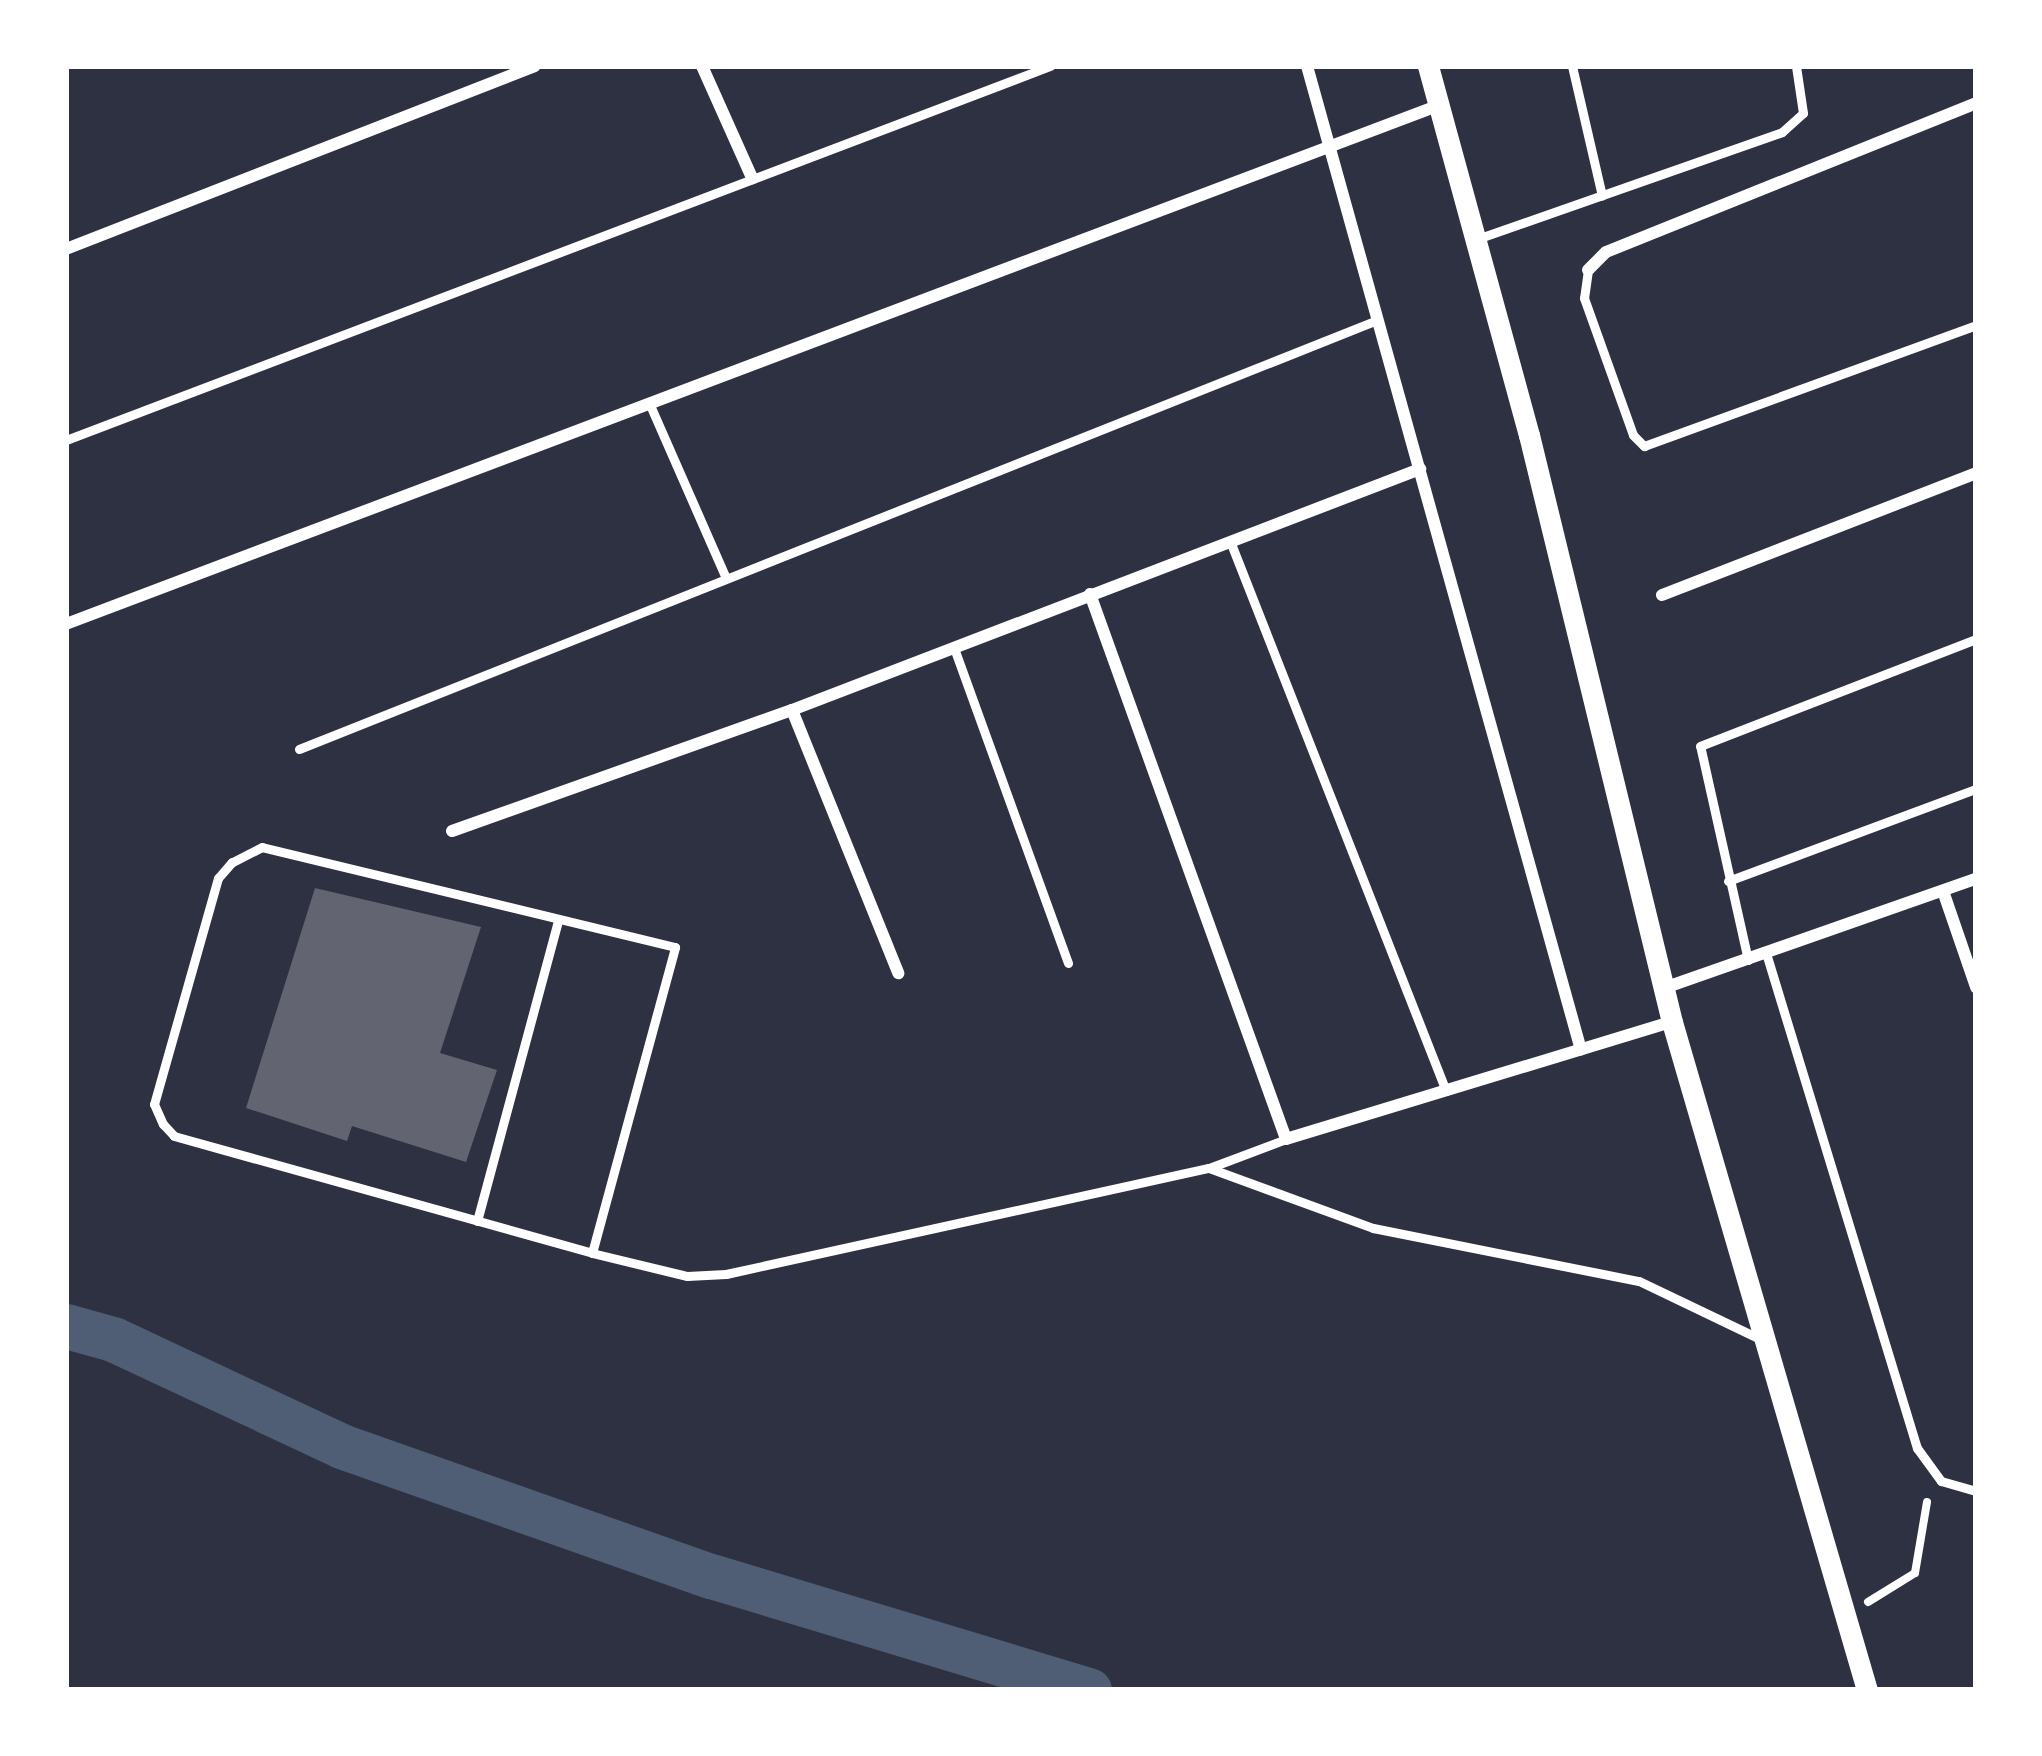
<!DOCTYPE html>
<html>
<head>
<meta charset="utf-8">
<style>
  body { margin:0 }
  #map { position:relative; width:2042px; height:1756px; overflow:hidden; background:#2d3142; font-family:"Archivo Narrow",sans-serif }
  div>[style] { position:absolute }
  .canal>* { height:45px; margin:-22.5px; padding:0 22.5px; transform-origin:22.5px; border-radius:22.5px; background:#4f5d75 }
  .building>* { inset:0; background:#626471 }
  .path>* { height:8px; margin:-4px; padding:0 4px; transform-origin:4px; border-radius:4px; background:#fff }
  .service>* { height:9px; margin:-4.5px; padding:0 4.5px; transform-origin:4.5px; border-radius:4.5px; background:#fff }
  .minor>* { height:12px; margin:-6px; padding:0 6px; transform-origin:6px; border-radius:6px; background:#fff }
  .tertiary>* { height:21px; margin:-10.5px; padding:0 10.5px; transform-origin:10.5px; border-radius:10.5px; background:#fff }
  span { translate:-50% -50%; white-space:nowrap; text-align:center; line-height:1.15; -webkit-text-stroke:12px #fff; paint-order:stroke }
  .frame { position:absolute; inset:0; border:69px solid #fff; pointer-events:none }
</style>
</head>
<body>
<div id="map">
  <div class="canal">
    <i style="left:66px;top:1326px;width:49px;rotate:15.5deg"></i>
    <i style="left:113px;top:1339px;width:252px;rotate:25.1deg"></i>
    <i style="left:341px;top:1446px;width:392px;rotate:19.4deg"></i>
    <i style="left:711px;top:1576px;width:395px;rotate:16.8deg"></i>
  </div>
  <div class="building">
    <i style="clip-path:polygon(315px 888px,481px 927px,440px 1053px,497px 1070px,466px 1162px,352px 1126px,347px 1141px,246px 1108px)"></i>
  </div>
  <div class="path">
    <i style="left:1868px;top:1602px;width:55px;rotate:-31.7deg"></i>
    <i style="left:1915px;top:1573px;width:72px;rotate:-80.4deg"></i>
  </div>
  <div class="service">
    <i style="left:1572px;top:66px;width:133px;rotate:77deg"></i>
    <i style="left:1474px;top:240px;width:326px;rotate:-19.3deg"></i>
    <i style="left:1782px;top:132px;width:28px;rotate:-42deg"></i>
    <i style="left:1803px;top:113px;width:48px;rotate:-98.5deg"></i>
    <i style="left:1588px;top:270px;width:28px;rotate:98deg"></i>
    <i style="left:1584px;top:298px;width:145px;rotate:70.3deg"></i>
    <i style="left:1633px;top:435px;width:16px;rotate:45deg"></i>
    <i style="left:1644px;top:446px;width:353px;rotate:-20deg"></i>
    <i style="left:650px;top:405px;width:187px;rotate:66.3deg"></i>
    <i style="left:66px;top:440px;width:1053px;rotate:-20.81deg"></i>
    <i style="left:1230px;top:541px;width:591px;rotate:68.56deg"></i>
    <i style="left:954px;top:648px;width:335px;rotate:70.1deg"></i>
    <i style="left:299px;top:749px;width:1160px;rotate:-21.7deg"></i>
    <i style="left:1728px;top:881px;width:265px;rotate:-20.4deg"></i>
    <i style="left:1766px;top:953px;width:518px;rotate:73.04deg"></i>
    <i style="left:1917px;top:1448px;width:41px;rotate:54deg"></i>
    <i style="left:1941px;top:1481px;width:36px;rotate:16deg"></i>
    <i style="left:1748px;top:960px;width:219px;rotate:-102.6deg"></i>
    <i style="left:1700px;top:746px;width:296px;rotate:-21.2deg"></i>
    <i style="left:1209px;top:1168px;width:175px;rotate:20.1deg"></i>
    <i style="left:1373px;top:1228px;width:271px;rotate:11.3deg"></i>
    <i style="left:1639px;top:1281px;width:134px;rotate:25.6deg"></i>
    <i style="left:477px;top:1221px;width:312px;rotate:-74.9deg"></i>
    <i style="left:592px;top:1253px;width:317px;rotate:-74.8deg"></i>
    <i style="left:675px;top:947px;width:425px;rotate:-166.4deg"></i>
    <i style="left:262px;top:847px;width:34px;rotate:153deg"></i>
    <i style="left:232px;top:862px;width:21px;rotate:131deg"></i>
    <i style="left:218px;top:878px;width:235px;rotate:105.8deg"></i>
    <i style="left:154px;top:1104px;width:22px;rotate:66deg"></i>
    <i style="left:163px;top:1124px;width:16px;rotate:47deg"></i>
    <i style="left:174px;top:1136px;width:434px;rotate:15.6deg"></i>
    <i style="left:592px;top:1253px;width:98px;rotate:13.6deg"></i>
    <i style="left:687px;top:1276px;width:39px;rotate:-3deg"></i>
    <i style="left:726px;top:1274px;width:494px;rotate:-12.4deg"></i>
    <i style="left:1209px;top:1168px;width:82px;rotate:-20.6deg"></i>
  </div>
  <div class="minor">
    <i style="left:702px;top:66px;width:123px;rotate:65.9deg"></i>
    <i style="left:1307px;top:66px;width:1021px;rotate:74.44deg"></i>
    <i style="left:66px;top:249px;width:503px;rotate:-21.32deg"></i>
    <i style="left:1588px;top:270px;width:25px;rotate:-45deg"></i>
    <i style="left:1606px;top:252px;width:399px;rotate:-21.9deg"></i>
    <i style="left:1090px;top:594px;width:579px;rotate:70.22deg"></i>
    <i style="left:1286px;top:1139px;width:403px;rotate:-16.9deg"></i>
    <i style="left:1662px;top:595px;width:337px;rotate:-21.2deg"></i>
    <i style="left:66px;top:624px;width:1466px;rotate:-20.7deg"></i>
    <i style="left:792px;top:710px;width:284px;rotate:68deg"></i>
    <i style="left:452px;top:831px;width:361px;rotate:-19.6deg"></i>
    <i style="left:792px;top:710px;width:673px;rotate:-20.99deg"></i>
    <i style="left:1943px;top:891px;width:102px;rotate:71deg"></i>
    <i style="left:1664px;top:988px;width:330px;rotate:-19.3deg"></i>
  </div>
  <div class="tertiary">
    <i style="left:1428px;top:66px;width:383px;rotate:74.7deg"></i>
    <i style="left:1529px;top:435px;width:604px;rotate:76.31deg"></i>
    <i style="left:1672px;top:1022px;width:696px;rotate:73.73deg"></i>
  </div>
  <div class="frame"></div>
</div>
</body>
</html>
